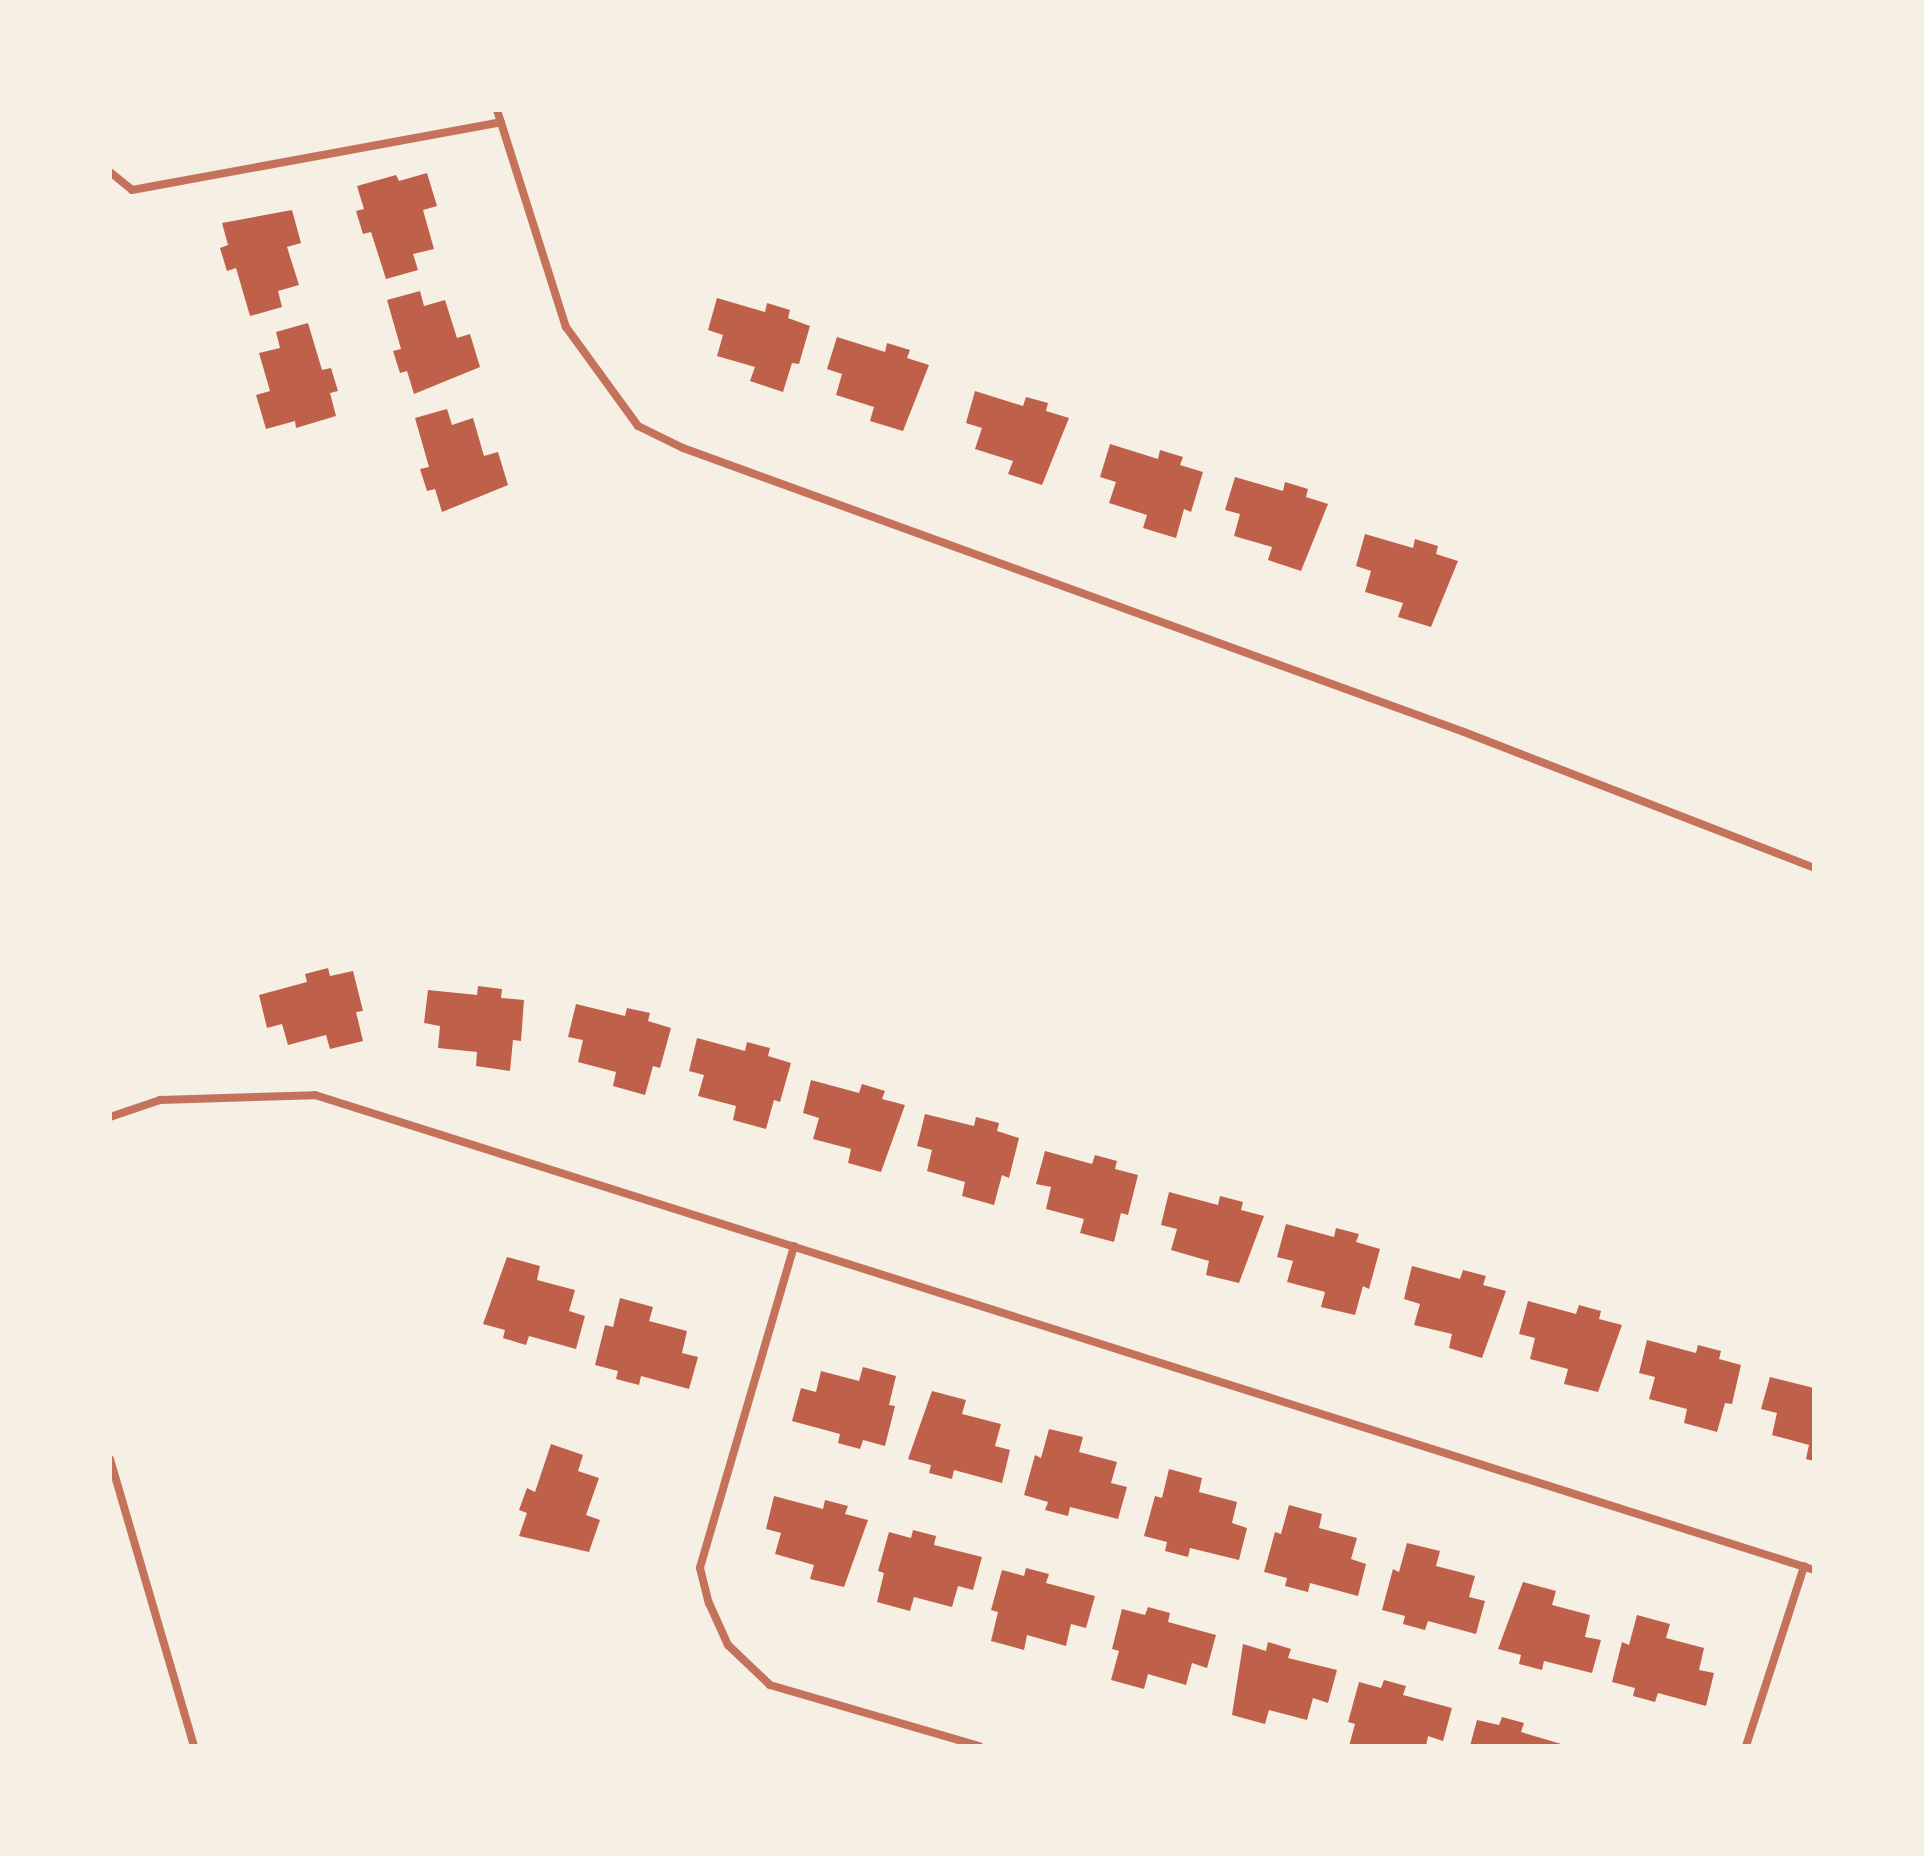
<!DOCTYPE html>
<html>
<head>
<meta charset="utf-8">
<style>
  body { margin:0 }
  #map { position:relative; width:1924px; height:1856px; overflow:hidden; background:#f6efe4; font-family:Montserrat,sans-serif }
  div>[style] { position:absolute }
  .building>* { inset:0; background:#bf614a }
  .minor>* { height:8px; margin:-4px; padding:0 4px; transform-origin:4px; border-radius:4px; background:#c5725c }
  span { translate:-50% -50%; white-space:nowrap; text-align:center; line-height:1.15; -webkit-text-stroke:6px #f6efe4; paint-order:stroke }
  .frame { position:absolute; inset:0; border:112px solid #f6efe4; pointer-events:none }
</style>
</head>
<body>
<div id="map">
  <div class="building">
    <i style="clip-path:polygon(427px 173px,437px 206px,423px 210px,434px 249px,413px 254px,418px 270px,386px 279px,371px 232px,363px 234px,356px 211px,364px 209px,357px 186px,396px 175px,399px 181px)"></i>
    <i style="clip-path:polygon(292px 210px,301px 243px,287px 247px,299px 285px,278px 291px,282px 307px,250px 316px,236px 268px,227px 271px,220px 248px,228px 245px,222px 223px)"></i>
    <i style="clip-path:polygon(420px 291px,424px 306px,445px 300px,457px 338px,470px 334px,480px 367px,414px 394px,407px 371px,400px 373px,393px 351px,401px 349px,387px 300px)"></i>
    <i style="clip-path:polygon(717px 298px,765px 312px,767px 303px,790px 310px,788px 318px,810px 326px,799px 364px,792px 363px,783px 392px,750px 381px,755px 367px,717px 356px,723px 335px,708px 330px)"></i>
    <i style="clip-path:polygon(308px 323px,322px 370px,331px 368px,338px 391px,330px 393px,336px 416px,296px 428px,295px 421px,266px 429px,256px 395px,270px 391px,259px 353px,280px 348px,276px 332px)"></i>
    <i style="clip-path:polygon(837px 337px,885px 352px,887px 343px,910px 350px,907px 358px,929px 365px,903px 431px,870px 421px,874px 407px,836px 395px,842px 374px,827px 369px)"></i>
    <i style="clip-path:polygon(975px 391px,1023px 406px,1026px 397px,1048px 403px,1046px 411px,1069px 418px,1042px 485px,1008px 474px,1013px 461px,975px 449px,982px 428px,966px 423px)"></i>
    <i style="clip-path:polygon(447px 409px,452px 425px,473px 418px,484px 456px,498px 452px,508px 485px,442px 512px,435px 489px,427px 491px,420px 469px,429px 467px,415px 418px)"></i>
    <i style="clip-path:polygon(1110px 444px,1158px 459px,1160px 450px,1183px 457px,1180px 465px,1203px 472px,1191px 512px,1184px 509px,1176px 538px,1143px 528px,1147px 515px,1109px 503px,1116px 482px,1100px 477px)"></i>
    <i style="clip-path:polygon(1235px 477px,1283px 491px,1285px 482px,1308px 489px,1306px 497px,1328px 504px,1301px 571px,1268px 560px,1272px 547px,1234px 536px,1240px 514px,1225px 510px)"></i>
    <i style="clip-path:polygon(1365px 534px,1413px 548px,1415px 539px,1438px 546px,1436px 554px,1458px 561px,1431px 627px,1398px 617px,1403px 603px,1365px 592px,1371px 571px,1356px 566px)"></i>
    <i style="clip-path:polygon(328px 968px,330px 976px,353px 971px,363px 1011px,356px 1012px,363px 1041px,330px 1049px,326px 1035px,288px 1045px,282px 1024px,267px 1028px,259px 995px,307px 982px,305px 974px)"></i>
    <i style="clip-path:polygon(478px 986px,502px 989px,501px 998px,524px 1000px,521px 1041px,513px 1040px,510px 1071px,476px 1066px,477px 1052px,438px 1048px,440px 1026px,424px 1023px,428px 990px,477px 995px)"></i>
    <i style="clip-path:polygon(576px 1004px,625px 1016px,627px 1008px,650px 1013px,648px 1021px,671px 1028px,660px 1068px,653px 1066px,645px 1095px,613px 1086px,616px 1072px,578px 1062px,583px 1040px,568px 1037px)"></i>
    <i style="clip-path:polygon(697px 1038px,745px 1051px,747px 1042px,770px 1048px,768px 1056px,791px 1063px,780px 1102px,774px 1100px,766px 1129px,733px 1120px,736px 1106px,698px 1096px,704px 1075px,689px 1071px)"></i>
    <i style="clip-path:polygon(811px 1080px,859px 1093px,862px 1084px,885px 1091px,882px 1099px,905px 1105px,881px 1172px,848px 1163px,851px 1149px,813px 1139px,819px 1118px,803px 1113px)"></i>
    <i style="clip-path:polygon(925px 1114px,974px 1126px,976px 1117px,999px 1123px,997px 1131px,1019px 1138px,1009px 1178px,1002px 1175px,994px 1205px,962px 1196px,965px 1182px,927px 1171px,932px 1150px,917px 1146px)"></i>
    <i style="clip-path:polygon(1045px 1151px,1092px 1164px,1095px 1155px,1117px 1161px,1115px 1169px,1138px 1175px,1128px 1215px,1121px 1213px,1114px 1242px,1080px 1233px,1084px 1219px,1046px 1209px,1051px 1187px,1036px 1184px)"></i>
    <i style="clip-path:polygon(1169px 1192px,1218px 1205px,1220px 1196px,1243px 1202px,1241px 1210px,1264px 1216px,1239px 1283px,1206px 1275px,1209px 1261px,1171px 1250px,1177px 1229px,1161px 1225px)"></i>
    <i style="clip-path:polygon(1286px 1224px,1334px 1237px,1336px 1228px,1359px 1234px,1356px 1242px,1380px 1249px,1369px 1289px,1363px 1286px,1355px 1315px,1321px 1307px,1325px 1292px,1287px 1282px,1293px 1261px,1277px 1257px)"></i>
    <i style="clip-path:polygon(507px 1257px,540px 1266px,537px 1280px,575px 1290px,569px 1311px,585px 1316px,576px 1349px,529px 1336px,526px 1345px,503px 1338px,505px 1330px,483px 1324px)"></i>
    <i style="clip-path:polygon(1412px 1266px,1460px 1279px,1463px 1270px,1486px 1276px,1483px 1285px,1506px 1291px,1482px 1358px,1449px 1348px,1452px 1334px,1414px 1325px,1420px 1304px,1404px 1299px)"></i>
    <i style="clip-path:polygon(620px 1298px,653px 1307px,649px 1321px,687px 1331px,682px 1353px,698px 1357px,689px 1389px,641px 1376px,639px 1385px,616px 1379px,618px 1371px,595px 1365px,605px 1325px,613px 1327px)"></i>
    <i style="clip-path:polygon(1528px 1301px,1576px 1314px,1579px 1305px,1601px 1311px,1599px 1319px,1622px 1325px,1598px 1392px,1564px 1384px,1568px 1369px,1530px 1359px,1535px 1338px,1519px 1334px)"></i>
    <i style="clip-path:polygon(1647px 1340px,1696px 1353px,1698px 1345px,1721px 1351px,1719px 1359px,1741px 1365px,1732px 1404px,1725px 1403px,1717px 1432px,1684px 1423px,1687px 1409px,1649px 1399px,1655px 1377px,1639px 1373px)"></i>
    <i style="clip-path:polygon(863px 1367px,896px 1376px,889px 1405px,895px 1406px,885px 1446px,863px 1440px,860px 1449px,838px 1443px,840px 1434px,792px 1421px,801px 1388px,816px 1392px,821px 1371px,859px 1381px)"></i>
    <i style="clip-path:polygon(1770px 1377px,1814px 1388px,1814px 1461px,1806px 1459px,1809px 1445px,1772px 1435px,1777px 1413px,1761px 1409px)"></i>
    <i style="clip-path:polygon(932px 1391px,966px 1400px,962px 1414px,1001px 1424px,995px 1446px,1010px 1450px,1002px 1483px,954px 1470px,952px 1479px,929px 1473px,931px 1465px,908px 1459px)"></i>
    <i style="clip-path:polygon(1049px 1429px,1083px 1437px,1079px 1452px,1117px 1462px,1111px 1483px,1127px 1487px,1118px 1519px,1070px 1507px,1068px 1516px,1045px 1510px,1048px 1502px,1024px 1495px,1035px 1455px,1041px 1458px)"></i>
    <i style="clip-path:polygon(551px 1444px,583px 1455px,578px 1471px,599px 1478px,586px 1515px,600px 1520px,589px 1552px,519px 1536px,527px 1513px,519px 1510px,527px 1488px,535px 1492px)"></i>
    <i style="clip-path:polygon(1169px 1469px,1202px 1478px,1199px 1492px,1237px 1502px,1232px 1523px,1247px 1528px,1239px 1560px,1190px 1548px,1188px 1557px,1165px 1551px,1167px 1542px,1144px 1536px,1155px 1496px,1162px 1498px)"></i>
    <i style="clip-path:polygon(774px 1496px,823px 1509px,825px 1500px,848px 1506px,845px 1514px,868px 1520px,844px 1587px,810px 1579px,814px 1565px,775px 1554px,781px 1533px,766px 1529px)"></i>
    <i style="clip-path:polygon(1289px 1505px,1322px 1514px,1319px 1528px,1357px 1538px,1351px 1559px,1366px 1564px,1358px 1596px,1310px 1583px,1308px 1592px,1285px 1586px,1287px 1578px,1264px 1572px,1275px 1532px,1281px 1534px)"></i>
    <i style="clip-path:polygon(913px 1530px,936px 1536px,934px 1545px,982px 1557px,973px 1590px,958px 1586px,952px 1607px,914px 1597px,910px 1611px,877px 1602px,884px 1573px,878px 1571px,889px 1532px,911px 1538px)"></i>
    <i style="clip-path:polygon(1407px 1543px,1440px 1551px,1436px 1566px,1475px 1576px,1469px 1597px,1485px 1601px,1476px 1634px,1428px 1621px,1425px 1630px,1403px 1624px,1405px 1616px,1382px 1610px,1393px 1569px,1399px 1572px)"></i>
    <i style="clip-path:polygon(1026px 1568px,1049px 1574px,1046px 1583px,1095px 1596px,1086px 1628px,1071px 1624px,1066px 1646px,1027px 1635px,1024px 1650px,991px 1641px,998px 1612px,991px 1610px,1002px 1570px,1024px 1576px)"></i>
    <i style="clip-path:polygon(1523px 1582px,1556px 1591px,1552px 1605px,1590px 1615px,1585px 1637px,1601px 1640px,1592px 1673px,1544px 1661px,1542px 1670px,1519px 1664px,1521px 1655px,1498px 1649px)"></i>
    <i style="clip-path:polygon(1148px 1607px,1170px 1613px,1168px 1622px,1216px 1635px,1207px 1668px,1192px 1663px,1186px 1685px,1148px 1674px,1144px 1689px,1111px 1680px,1119px 1651px,1112px 1649px,1122px 1609px,1145px 1615px)"></i>
    <i style="clip-path:polygon(1637px 1615px,1670px 1624px,1666px 1638px,1704px 1648px,1699px 1670px,1714px 1673px,1706px 1706px,1658px 1693px,1655px 1702px,1633px 1696px,1635px 1688px,1612px 1682px,1622px 1642px,1629px 1645px)"></i>
    <i style="clip-path:polygon(1268px 1642px,1291px 1649px,1288px 1658px,1337px 1670px,1328px 1703px,1313px 1698px,1307px 1720px,1269px 1710px,1265px 1724px,1232px 1715px,1243px 1644px,1266px 1651px)"></i>
    <i style="clip-path:polygon(1384px 1680px,1406px 1686px,1403px 1695px,1452px 1708px,1443px 1741px,1428px 1736px,1426px 1746px,1349px 1746px,1355px 1724px,1348px 1722px,1359px 1682px,1381px 1688px)"></i>
    <i style="clip-path:polygon(1502px 1717px,1524px 1723px,1521px 1732px,1568px 1746px,1470px 1746px,1477px 1720px,1499px 1725px)"></i>
  </div>
  <div class="minor">
    <i style="left:497px;top:110px;width:228px;rotate:72.4deg"></i>
    <i style="left:566px;top:327px;width:122px;rotate:54deg"></i>
    <i style="left:638px;top:426px;width:50px;rotate:26.1deg"></i>
    <i style="left:683px;top:448px;width:831px;rotate:19.98deg"></i>
    <i style="left:1464px;top:732px;width:375px;rotate:21.2deg"></i>
    <i style="left:110px;top:172px;width:28px;rotate:39deg"></i>
    <i style="left:132px;top:190px;width:375px;rotate:-10.4deg"></i>
    <i style="left:110px;top:1117px;width:53px;rotate:-18.8deg"></i>
    <i style="left:160px;top:1100px;width:155px;rotate:-1.8deg"></i>
    <i style="left:315px;top:1095px;width:1572px;rotate:17.58deg"></i>
    <i style="left:794px;top:1246px;width:335px;rotate:106.3deg"></i>
    <i style="left:700px;top:1568px;width:36px;rotate:76deg"></i>
    <i style="left:709px;top:1603px;width:46px;rotate:65.7deg"></i>
    <i style="left:728px;top:1645px;width:58px;rotate:43.6deg"></i>
    <i style="left:770px;top:1685px;width:218px;rotate:16.3deg"></i>
    <i style="left:110px;top:1459px;width:299px;rotate:73.7deg"></i>
    <i style="left:1746px;top:1746px;width:189px;rotate:-72.1deg"></i>
  </div>
  <div class="frame"></div>
</div>
</body>
</html>
